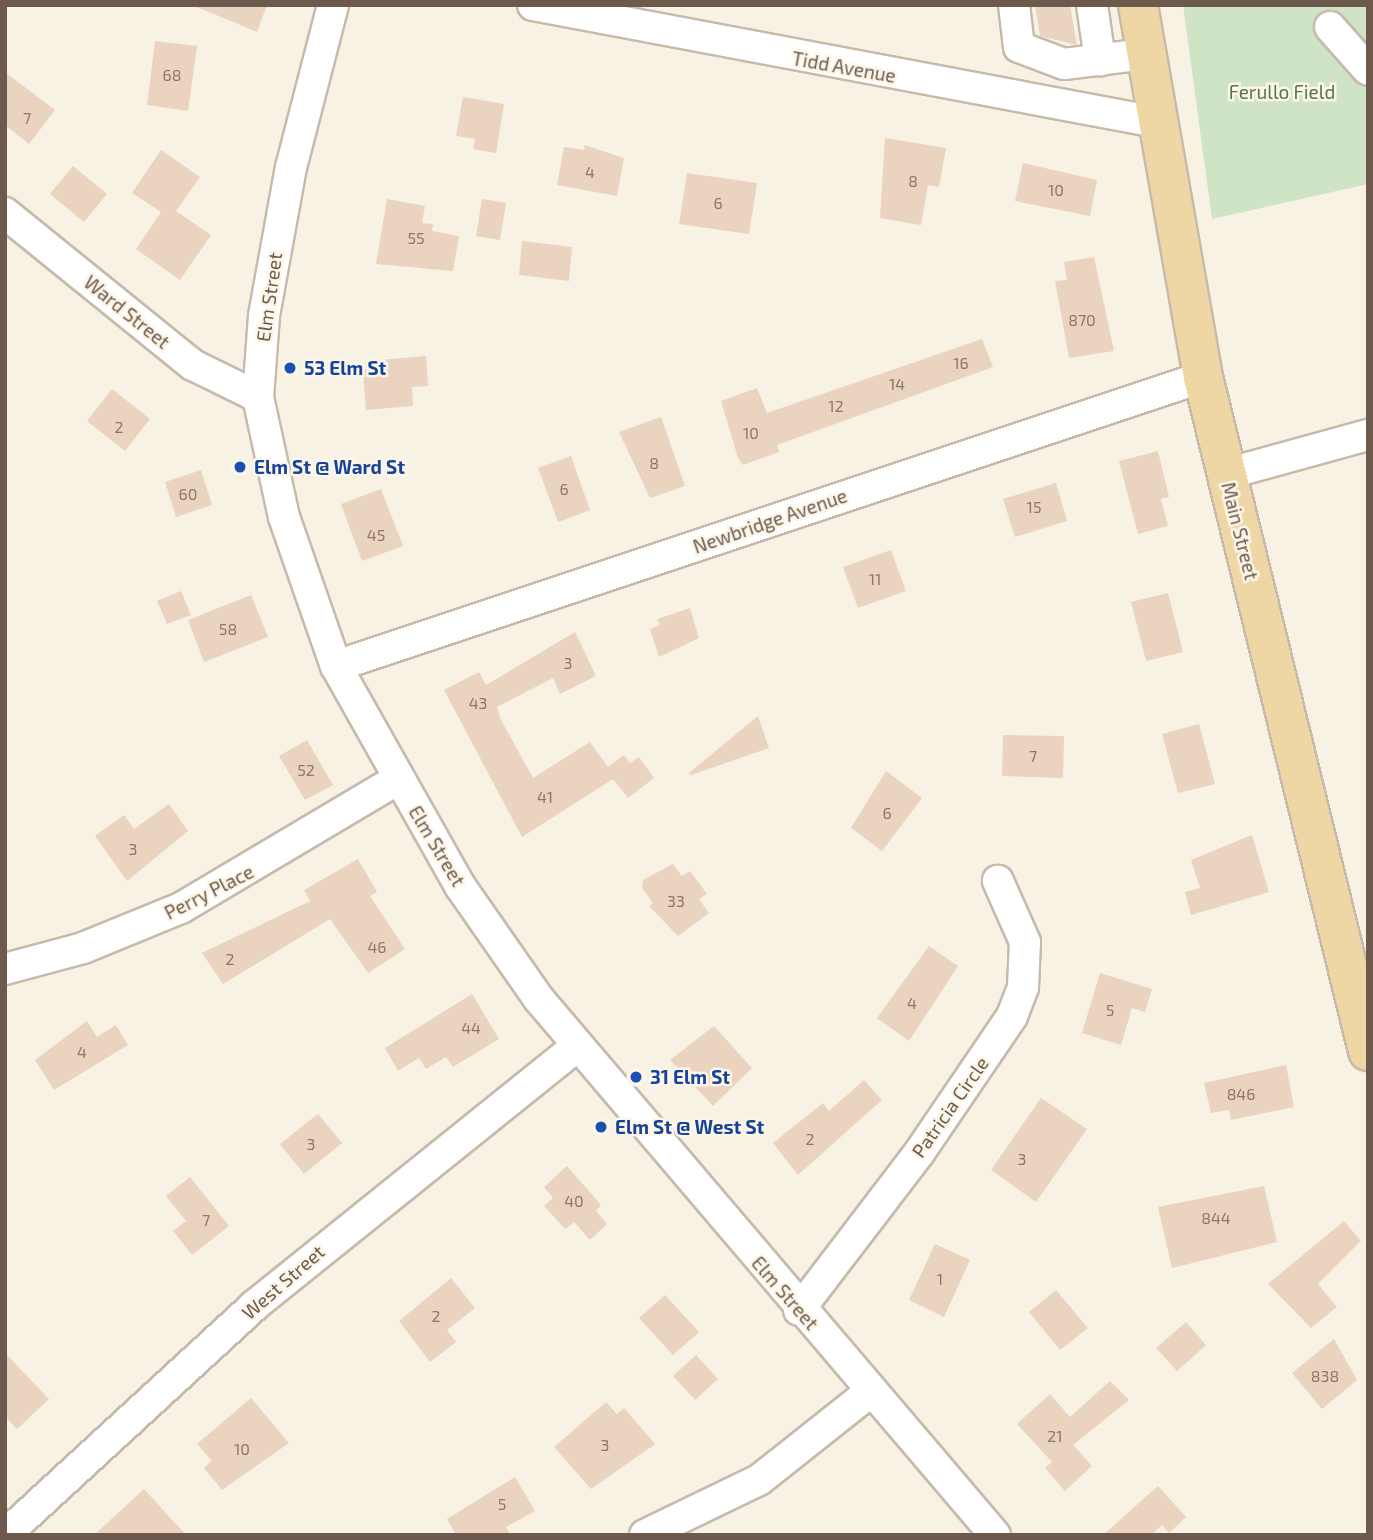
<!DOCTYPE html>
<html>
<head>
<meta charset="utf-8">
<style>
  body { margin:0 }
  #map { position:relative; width:1373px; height:1540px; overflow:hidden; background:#f8f2e4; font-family:"Exo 2",sans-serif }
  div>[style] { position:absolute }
  .green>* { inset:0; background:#cfe4c4 }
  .building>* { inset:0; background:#ead3bf }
  .roads { filter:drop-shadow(2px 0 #c7baac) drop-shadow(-2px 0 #c7baac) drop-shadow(0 2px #c7baac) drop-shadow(0 -2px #c7baac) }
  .minor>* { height:30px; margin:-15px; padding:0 15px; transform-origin:15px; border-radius:15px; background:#fff }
  .major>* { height:38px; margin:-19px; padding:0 19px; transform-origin:19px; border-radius:19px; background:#eed7a5 }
  .dots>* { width:19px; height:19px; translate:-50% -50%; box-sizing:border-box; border:4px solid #fcf6e9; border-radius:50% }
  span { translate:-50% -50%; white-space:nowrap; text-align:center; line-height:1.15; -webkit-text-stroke:5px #fcf6e9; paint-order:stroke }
  .number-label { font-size:16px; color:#8c786a }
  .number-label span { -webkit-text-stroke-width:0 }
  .street-label { font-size:19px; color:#6d5a4d }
  .park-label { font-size:19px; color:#54774a }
  .transit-label { font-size:19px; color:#164399; font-weight:700 }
  .left { translate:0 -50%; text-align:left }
  .frame { position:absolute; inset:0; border:7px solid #6d5a4d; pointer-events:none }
</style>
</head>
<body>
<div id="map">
  <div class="green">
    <i style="clip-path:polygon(1183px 5px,1368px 5px,1368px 184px,1212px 219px)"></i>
  </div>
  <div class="building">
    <i style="clip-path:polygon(192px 5px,267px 5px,257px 32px)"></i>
    <i style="clip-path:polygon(1035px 5px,1070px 5px,1077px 45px,1040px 36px)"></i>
    <i style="clip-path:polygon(155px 41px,197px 46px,188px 111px,147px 105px)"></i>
    <i style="clip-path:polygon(5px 72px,55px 110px,29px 144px,5px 125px)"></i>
    <i style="clip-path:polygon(463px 97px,504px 104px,496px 153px,473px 149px,475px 139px,456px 136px)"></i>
    <i style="clip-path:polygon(885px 138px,946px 148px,939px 187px,928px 185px,921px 225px,880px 218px)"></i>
    <i style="clip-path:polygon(585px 145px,624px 158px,617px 196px,557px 185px,564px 147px,584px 150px)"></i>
    <i style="clip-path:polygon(161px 150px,200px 177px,176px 211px,211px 235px,180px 280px,136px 249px,161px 212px,132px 193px)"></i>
    <i style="clip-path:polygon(1023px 163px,1097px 180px,1090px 216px,1015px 201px)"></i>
    <i style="clip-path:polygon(73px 166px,107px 194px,84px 222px,50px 194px)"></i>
    <i style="clip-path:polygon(687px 173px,757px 183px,749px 234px,679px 224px)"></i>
    <i style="clip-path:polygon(387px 199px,425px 206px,422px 223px,433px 224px,432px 231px,459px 236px,453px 271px,376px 264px)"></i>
    <i style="clip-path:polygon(482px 199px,506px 203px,500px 240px,476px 236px)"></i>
    <i style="clip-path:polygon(522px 241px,572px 247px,569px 281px,519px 275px)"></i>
    <i style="clip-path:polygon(1094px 257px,1114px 351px,1069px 358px,1055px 281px,1067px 280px,1064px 262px)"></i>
    <i style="clip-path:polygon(982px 339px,993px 367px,777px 445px,779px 452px,743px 465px,738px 458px,721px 401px,757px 388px,767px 413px)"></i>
    <i style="clip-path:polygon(426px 356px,428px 386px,412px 387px,413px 406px,366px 410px,363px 370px,371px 369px,370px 361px)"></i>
    <i style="clip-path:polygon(112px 389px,150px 419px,125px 451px,87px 421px)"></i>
    <i style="clip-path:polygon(661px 417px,685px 486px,650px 498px,619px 432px)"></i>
    <i style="clip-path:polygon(1158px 451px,1169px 497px,1161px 499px,1168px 526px,1138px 534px,1119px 461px)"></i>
    <i style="clip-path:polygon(571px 456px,590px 510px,558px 522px,538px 468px)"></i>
    <i style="clip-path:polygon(201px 470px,212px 505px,176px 517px,165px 482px)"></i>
    <i style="clip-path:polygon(1056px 483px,1067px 521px,1015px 537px,1003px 499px)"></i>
    <i style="clip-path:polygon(381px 489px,403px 546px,362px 561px,341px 504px)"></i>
    <i style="clip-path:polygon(891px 550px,906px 591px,858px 608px,843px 567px)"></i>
    <i style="clip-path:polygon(181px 591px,191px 615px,167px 624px,157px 601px)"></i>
    <i style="clip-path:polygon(1168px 593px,1183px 652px,1146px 661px,1131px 602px)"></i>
    <i style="clip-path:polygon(251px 595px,268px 637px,204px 662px,188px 620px)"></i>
    <i style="clip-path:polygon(690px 608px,699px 638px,659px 657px,650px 629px,660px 625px,657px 619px)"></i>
    <i style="clip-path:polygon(575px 632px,596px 676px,560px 694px,553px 678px,497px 707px,500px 718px,533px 778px,590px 742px,608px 767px,624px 755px,630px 763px,639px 757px,654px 778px,628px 798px,613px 779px,522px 837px,444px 690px,479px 672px,486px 685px)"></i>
    <i style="clip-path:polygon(758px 716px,769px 748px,691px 775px,689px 773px)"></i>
    <i style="clip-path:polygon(1199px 724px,1215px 784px,1178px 793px,1162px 734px)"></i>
    <i style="clip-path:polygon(1003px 735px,1064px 736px,1063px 778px,1002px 776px)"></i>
    <i style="clip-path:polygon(307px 740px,333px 785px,305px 800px,279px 756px)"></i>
    <i style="clip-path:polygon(886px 771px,922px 798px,882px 851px,851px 828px)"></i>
    <i style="clip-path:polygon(169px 804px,188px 831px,127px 881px,95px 836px,124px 815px,134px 829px)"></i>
    <i style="clip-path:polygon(1252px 835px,1269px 892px,1191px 915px,1185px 892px,1200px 888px,1191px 860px)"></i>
    <i style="clip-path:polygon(358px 859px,377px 892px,370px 896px,405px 949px,368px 973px,330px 919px,223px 984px,202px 953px,310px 901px,304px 890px)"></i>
    <i style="clip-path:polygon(673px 864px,682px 876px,690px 871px,707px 894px,699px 899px,709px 913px,678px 936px,649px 906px,653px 903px,642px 888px,643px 880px)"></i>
    <i style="clip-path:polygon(929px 946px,958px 966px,909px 1041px,877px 1018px)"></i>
    <i style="clip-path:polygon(1100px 973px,1152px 989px,1145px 1012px,1132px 1008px,1121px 1045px,1082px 1033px)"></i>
    <i style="clip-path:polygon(472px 994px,499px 1039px,453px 1067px,446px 1057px,426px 1069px,419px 1058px,398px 1071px,385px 1048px)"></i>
    <i style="clip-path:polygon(87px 1021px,97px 1037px,116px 1025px,128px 1045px,54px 1090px,35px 1060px)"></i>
    <i style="clip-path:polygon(714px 1026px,752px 1068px,713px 1106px,670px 1060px)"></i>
    <i style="clip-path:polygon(1286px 1065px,1294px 1107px,1231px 1120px,1229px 1110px,1211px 1113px,1204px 1083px)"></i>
    <i style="clip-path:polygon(864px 1080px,882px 1100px,798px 1175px,773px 1143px,823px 1103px,829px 1111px)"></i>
    <i style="clip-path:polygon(1041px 1098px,1087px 1129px,1036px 1202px,991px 1170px)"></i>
    <i style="clip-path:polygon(318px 1114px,342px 1143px,304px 1174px,280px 1144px)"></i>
    <i style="clip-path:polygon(567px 1166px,601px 1205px,596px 1211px,607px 1224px,590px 1240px,574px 1222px,565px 1229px,544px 1206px,553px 1198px,544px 1187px)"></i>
    <i style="clip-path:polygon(190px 1177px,229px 1226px,192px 1255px,173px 1231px,186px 1221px,166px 1196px)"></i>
    <i style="clip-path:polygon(1264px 1186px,1277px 1242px,1172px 1268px,1158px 1207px)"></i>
    <i style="clip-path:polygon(1344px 1221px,1361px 1241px,1318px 1284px,1337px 1307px,1311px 1328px,1268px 1284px)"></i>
    <i style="clip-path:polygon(935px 1244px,970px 1260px,944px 1317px,909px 1300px)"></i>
    <i style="clip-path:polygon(451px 1278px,475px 1308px,447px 1330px,456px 1342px,430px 1362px,399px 1321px)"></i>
    <i style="clip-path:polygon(1056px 1290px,1088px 1328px,1060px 1350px,1029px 1312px)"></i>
    <i style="clip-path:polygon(665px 1295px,699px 1332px,673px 1355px,639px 1318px)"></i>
    <i style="clip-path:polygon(1186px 1322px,1206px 1345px,1177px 1371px,1156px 1348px)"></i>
    <i style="clip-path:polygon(1334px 1339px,1357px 1380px,1322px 1409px,1292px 1373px)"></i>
    <i style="clip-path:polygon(5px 1353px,49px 1399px,17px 1429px,5px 1416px)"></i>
    <i style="clip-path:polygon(696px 1355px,718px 1379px,695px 1400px,673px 1376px)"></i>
    <i style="clip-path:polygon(1110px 1381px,1129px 1400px,1073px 1445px,1092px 1466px,1065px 1491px,1045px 1468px,1052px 1462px,1017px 1424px,1050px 1394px,1070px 1417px)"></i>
    <i style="clip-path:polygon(251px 1398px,289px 1443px,222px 1490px,204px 1468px,212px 1461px,197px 1444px)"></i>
    <i style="clip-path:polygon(606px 1402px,617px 1414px,624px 1408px,655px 1444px,591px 1489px,554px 1447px)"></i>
    <i style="clip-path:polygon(515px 1477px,535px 1511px,506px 1527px,511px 1535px,456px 1535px,447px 1519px)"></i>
    <i style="clip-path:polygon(1158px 1486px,1186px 1517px,1169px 1533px,1162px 1525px,1151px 1535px,1103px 1535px)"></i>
    <i style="clip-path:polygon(144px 1489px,186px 1535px,94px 1535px)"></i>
  </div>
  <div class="roads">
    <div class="minor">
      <i style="left:333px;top:5px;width:167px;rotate:104.5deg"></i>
      <i style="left:291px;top:167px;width:151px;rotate:100.3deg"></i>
      <i style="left:264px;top:316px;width:81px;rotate:94.2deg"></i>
      <i style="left:258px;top:397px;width:123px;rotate:77.8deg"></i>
      <i style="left:284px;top:517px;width:158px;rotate:70.8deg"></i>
      <i style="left:336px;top:666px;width:253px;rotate:60.6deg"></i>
      <i style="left:460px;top:886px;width:136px;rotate:55.1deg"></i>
      <i style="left:538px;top:998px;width:705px;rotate:49.6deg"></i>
      <i style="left:533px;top:5px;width:634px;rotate:10.64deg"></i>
      <i style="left:1014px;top:5px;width:42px;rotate:83.2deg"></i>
      <i style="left:1019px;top:47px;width:48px;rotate:20.7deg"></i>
      <i style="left:1064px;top:64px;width:82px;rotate:-7deg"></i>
      <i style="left:1092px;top:5px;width:56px;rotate:81.7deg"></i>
      <i style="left:1330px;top:27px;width:57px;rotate:48.5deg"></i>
      <i style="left:5px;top:213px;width:242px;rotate:39deg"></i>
      <i style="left:193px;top:365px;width:72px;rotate:26.2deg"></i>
      <i style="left:1226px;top:474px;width:147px;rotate:-15.4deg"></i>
      <i style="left:336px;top:666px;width:914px;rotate:-18.43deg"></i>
      <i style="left:5px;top:969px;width:81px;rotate:-15.1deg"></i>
      <i style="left:83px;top:948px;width:106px;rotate:-22.2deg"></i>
      <i style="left:181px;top:908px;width:251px;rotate:-30.7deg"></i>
      <i style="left:799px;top:1310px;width:198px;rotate:-52.6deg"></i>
      <i style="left:919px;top:1153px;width:166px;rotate:-55.8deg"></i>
      <i style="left:1012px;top:1016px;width:31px;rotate:-69deg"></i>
      <i style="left:1023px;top:987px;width:45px;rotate:-87.5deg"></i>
      <i style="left:1025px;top:942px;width:67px;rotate:-113.9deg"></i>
      <i style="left:5px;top:1535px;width:340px;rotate:-42.6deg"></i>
      <i style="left:255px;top:1305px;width:412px;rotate:-38.8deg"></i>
      <i style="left:645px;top:1535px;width:127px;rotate:-25.8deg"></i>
      <i style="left:759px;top:1480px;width:142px;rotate:-38.4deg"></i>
    </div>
    <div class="major">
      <i style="left:1138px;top:5px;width:378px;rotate:80.1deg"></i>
      <i style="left:1203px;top:377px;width:694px;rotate:76.24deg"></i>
    </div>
  </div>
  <div class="dots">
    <i style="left:290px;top:368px;background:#1a4fb4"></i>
    <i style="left:240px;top:467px;background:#1a4fb4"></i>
    <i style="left:636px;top:1077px;background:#1a4fb4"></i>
    <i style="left:601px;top:1127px;background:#1a4fb4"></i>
  </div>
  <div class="number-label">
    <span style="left:172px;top:75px">68</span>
    <span style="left:27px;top:118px">7</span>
    <span style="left:590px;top:172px">4</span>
    <span style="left:913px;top:181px">8</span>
    <span style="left:1056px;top:190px">10</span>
    <span style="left:718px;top:203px">6</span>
    <span style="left:416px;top:238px">55</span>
    <span style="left:1082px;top:320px">870</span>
    <span style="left:961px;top:363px">16</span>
    <span style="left:897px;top:384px">14</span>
    <span style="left:836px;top:406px">12</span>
    <span style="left:119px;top:427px">2</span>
    <span style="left:751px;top:433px">10</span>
    <span style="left:654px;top:463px">8</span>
    <span style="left:564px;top:489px">6</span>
    <span style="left:188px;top:494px">60</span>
    <span style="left:1034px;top:507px">15</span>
    <span style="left:376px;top:535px">45</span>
    <span style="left:875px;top:579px">11</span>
    <span style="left:228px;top:629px">58</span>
    <span style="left:568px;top:663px">3</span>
    <span style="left:478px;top:703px">43</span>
    <span style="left:1033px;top:756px">7</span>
    <span style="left:306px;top:770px">52</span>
    <span style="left:545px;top:797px">41</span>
    <span style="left:887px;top:813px">6</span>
    <span style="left:133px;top:849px">3</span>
    <span style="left:676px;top:901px">33</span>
    <span style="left:377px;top:947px">46</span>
    <span style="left:230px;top:959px">2</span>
    <span style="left:912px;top:1003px">4</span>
    <span style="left:1110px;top:1010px">5</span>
    <span style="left:471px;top:1028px">44</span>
    <span style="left:82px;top:1052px">4</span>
    <span style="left:1241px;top:1094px">846</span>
    <span style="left:810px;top:1139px">2</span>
    <span style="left:311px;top:1144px">3</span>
    <span style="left:1022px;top:1159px">3</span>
    <span style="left:574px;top:1201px">40</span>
    <span style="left:1216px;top:1218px">844</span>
    <span style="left:206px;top:1220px">7</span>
    <span style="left:940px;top:1279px">1</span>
    <span style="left:436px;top:1316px">2</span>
    <span style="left:1325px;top:1376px">838</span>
    <span style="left:1055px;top:1436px">21</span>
    <span style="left:605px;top:1445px">3</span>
    <span style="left:242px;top:1449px">10</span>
    <span style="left:502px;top:1504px">5</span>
  </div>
  <div class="street-label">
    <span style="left:844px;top:67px;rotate:10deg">Tidd Avenue</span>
    <span style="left:269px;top:297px;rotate:-82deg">Elm Street</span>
    <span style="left:127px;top:312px;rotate:39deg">Ward Street</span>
    <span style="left:770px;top:521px;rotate:-19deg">Newbridge Avenue</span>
    <span style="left:1240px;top:531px;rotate:76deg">Main Street</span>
    <span style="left:437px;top:846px;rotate:59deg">Elm Street</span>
    <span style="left:209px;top:892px;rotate:-27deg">Perry Place</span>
    <span style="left:950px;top:1107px;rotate:-55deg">Patricia Circle</span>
    <span style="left:283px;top:1282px;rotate:-41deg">West Street</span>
    <span style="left:785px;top:1293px;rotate:49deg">Elm Street</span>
  </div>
  <div class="park-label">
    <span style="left:1282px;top:92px">Ferullo Field</span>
  </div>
  <div class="transit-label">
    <span class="left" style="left:304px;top:368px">53 Elm St</span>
    <span class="left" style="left:254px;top:467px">Elm St @ Ward St</span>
    <span class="left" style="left:650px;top:1077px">31 Elm St</span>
    <span class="left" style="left:615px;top:1127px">Elm St @ West St</span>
  </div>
  <div class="frame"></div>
</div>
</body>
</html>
